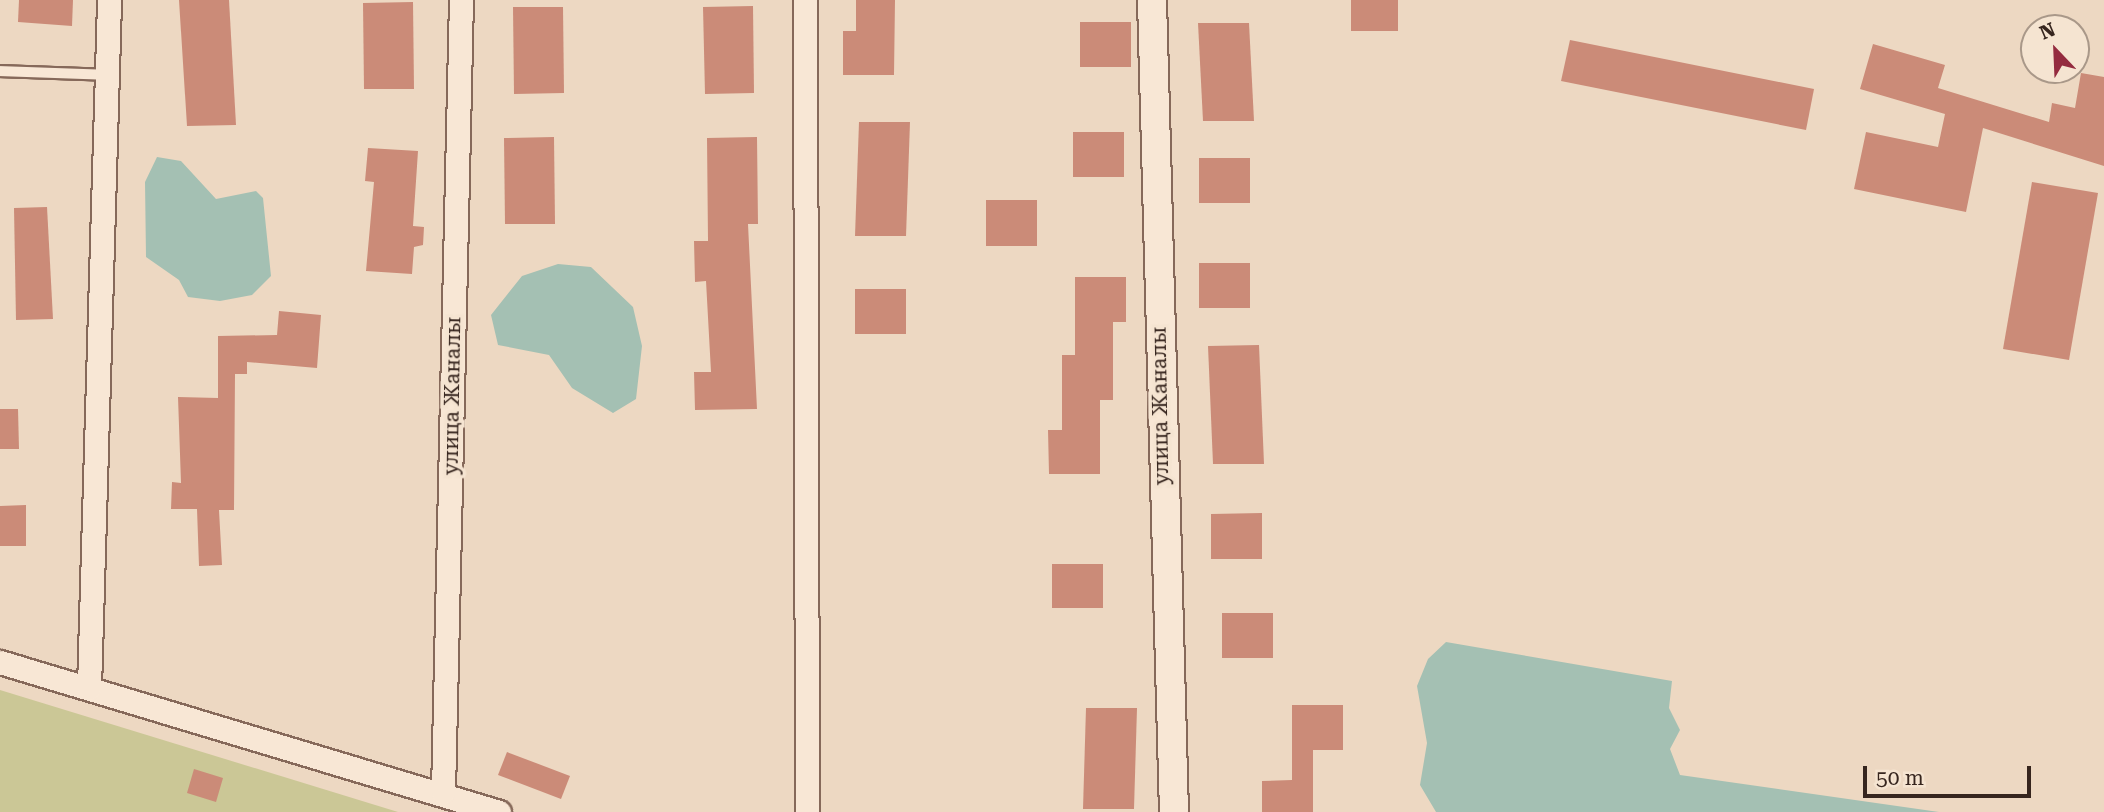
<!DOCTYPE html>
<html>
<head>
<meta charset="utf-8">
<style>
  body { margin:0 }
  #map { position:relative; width:2104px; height:812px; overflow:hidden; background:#edd8c2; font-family:"Roboto Serif",serif }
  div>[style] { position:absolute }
  .green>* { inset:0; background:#cbc796 }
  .water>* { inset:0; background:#a4c0b3 }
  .building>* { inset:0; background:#cb8b78 }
  .roads { filter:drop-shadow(2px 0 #86695a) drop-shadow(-2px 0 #86695a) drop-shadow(0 2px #86695a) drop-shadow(0 -2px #86695a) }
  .service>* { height:10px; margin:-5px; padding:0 5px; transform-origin:5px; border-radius:5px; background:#f8e7d5 }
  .minor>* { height:23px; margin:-11.5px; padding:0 11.5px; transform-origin:11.5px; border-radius:11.5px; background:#f8e7d5 }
  .tertiary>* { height:28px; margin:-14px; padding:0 14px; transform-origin:14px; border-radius:14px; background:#f8e7d5 }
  span { translate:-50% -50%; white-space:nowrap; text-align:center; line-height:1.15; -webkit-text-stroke:7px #f5e4d1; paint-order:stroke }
  .street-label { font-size:21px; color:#36251e }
  .north { position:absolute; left:2020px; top:14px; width:70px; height:70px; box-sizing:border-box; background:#f5e4d1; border:2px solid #a99889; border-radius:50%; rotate:337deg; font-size:19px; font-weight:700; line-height:28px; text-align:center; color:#36251e }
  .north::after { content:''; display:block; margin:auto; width:24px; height:32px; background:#942b3f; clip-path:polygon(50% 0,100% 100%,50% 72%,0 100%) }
  .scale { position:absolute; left:1863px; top:766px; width:168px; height:32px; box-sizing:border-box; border:4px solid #36251e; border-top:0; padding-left:9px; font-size:21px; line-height:24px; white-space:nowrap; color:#36251e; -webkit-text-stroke:5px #f5e4d1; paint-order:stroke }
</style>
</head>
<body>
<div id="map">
  <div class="green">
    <i style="clip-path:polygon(0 690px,398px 812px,0 812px)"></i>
  </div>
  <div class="water">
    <i style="clip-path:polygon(157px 157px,181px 161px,216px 199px,256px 191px,263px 198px,271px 276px,252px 295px,220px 301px,188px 297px,179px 280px,146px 257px,145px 182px)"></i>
    <i style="clip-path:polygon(558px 264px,591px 267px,633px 307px,642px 346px,636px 399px,613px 413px,572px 388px,549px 355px,498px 345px,491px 315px,522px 276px)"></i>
    <i style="clip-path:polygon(1446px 642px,1672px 681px,1669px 708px,1680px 730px,1670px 749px,1680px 775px,1939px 812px,1436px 812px,1420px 785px,1427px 743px,1417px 686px,1428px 659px)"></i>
  </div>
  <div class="building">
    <i style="clip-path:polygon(19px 0,73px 0,72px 26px,18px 22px)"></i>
    <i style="clip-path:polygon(179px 0,229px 0,236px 125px,187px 126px)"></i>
    <i style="clip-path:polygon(856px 0,895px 0,894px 75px,843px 75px,843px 31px,856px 31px)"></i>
    <i style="clip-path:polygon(1351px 0,1398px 0,1398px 31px,1351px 31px)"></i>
    <i style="clip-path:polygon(413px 2px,414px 89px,364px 89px,363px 3px)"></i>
    <i style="clip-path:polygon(753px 6px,754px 93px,705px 94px,703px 7px)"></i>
    <i style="clip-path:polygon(513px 7px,563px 7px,564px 93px,514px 94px)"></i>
    <i style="clip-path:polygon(1080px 22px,1131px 22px,1131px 67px,1080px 67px)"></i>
    <i style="clip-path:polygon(1198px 23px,1249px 23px,1254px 121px,1203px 121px)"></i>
    <i style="clip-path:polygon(1570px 40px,1814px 89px,1806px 130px,1561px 81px)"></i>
    <i style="clip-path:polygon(1873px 44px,1945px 65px,1938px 88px,2049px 122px,2052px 103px,2075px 108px,2081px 73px,2104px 77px,2104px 166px,1983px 128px,1966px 212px,1854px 189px,1866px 132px,1938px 147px,1945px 114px,1860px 89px)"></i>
    <i style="clip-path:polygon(859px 122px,910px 122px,906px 236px,855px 236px)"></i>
    <i style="clip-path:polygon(1073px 132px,1124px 132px,1124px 177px,1073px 177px)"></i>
    <i style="clip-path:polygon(554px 137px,555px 224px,505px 224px,504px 138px)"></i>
    <i style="clip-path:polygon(757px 137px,758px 224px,748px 224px,757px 409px,695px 410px,694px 372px,711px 372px,706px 281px,695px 282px,694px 241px,708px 241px,707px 138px)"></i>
    <i style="clip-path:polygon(368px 148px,418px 151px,413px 226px,424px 227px,423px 245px,414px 247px,412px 274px,366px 271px,374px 182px,365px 181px)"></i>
    <i style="clip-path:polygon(1199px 158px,1250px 158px,1250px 203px,1199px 203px)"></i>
    <i style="clip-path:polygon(2032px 182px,2098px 193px,2069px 360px,2003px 349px)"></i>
    <i style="clip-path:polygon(986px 200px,1037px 200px,1037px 246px,986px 246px)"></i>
    <i style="clip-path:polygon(47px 207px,53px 319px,16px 320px,14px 208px)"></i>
    <i style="clip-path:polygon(1199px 263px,1250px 263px,1250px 308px,1199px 308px)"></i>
    <i style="clip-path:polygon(1075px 277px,1126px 277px,1126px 322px,1113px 322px,1113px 400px,1100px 400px,1100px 474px,1049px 474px,1048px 430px,1062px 430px,1062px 355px,1075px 355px)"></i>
    <i style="clip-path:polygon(855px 289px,906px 289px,906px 334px,855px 334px)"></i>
    <i style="clip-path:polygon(279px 311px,321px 315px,317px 368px,247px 362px,247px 374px,235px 374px,234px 510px,219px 510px,222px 565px,199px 566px,197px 509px,171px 509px,172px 482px,181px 483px,178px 397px,218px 398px,218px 336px,277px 335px)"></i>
    <i style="clip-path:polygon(1259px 345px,1264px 464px,1213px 464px,1208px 346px)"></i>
    <i style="clip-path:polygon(0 409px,18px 409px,19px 449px,0 449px)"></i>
    <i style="clip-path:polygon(26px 505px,26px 546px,0 546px,0 506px)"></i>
    <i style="clip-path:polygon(1262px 513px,1262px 559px,1211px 559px,1211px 514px)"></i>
    <i style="clip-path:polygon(1052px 564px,1103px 564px,1103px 608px,1052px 608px)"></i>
    <i style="clip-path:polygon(1222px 613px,1273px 613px,1273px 658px,1222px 658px)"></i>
    <i style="clip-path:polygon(1292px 705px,1343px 705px,1343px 750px,1313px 750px,1313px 812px,1262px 812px,1262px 781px,1292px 780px)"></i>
    <i style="clip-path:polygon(1086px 708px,1137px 708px,1134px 809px,1083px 809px)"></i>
    <i style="clip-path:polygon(507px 752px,570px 776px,561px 799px,498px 775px)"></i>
    <i style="clip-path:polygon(194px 769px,223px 778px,216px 802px,187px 793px)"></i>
  </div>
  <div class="roads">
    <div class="service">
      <i style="left:0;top:71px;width:107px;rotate:2.1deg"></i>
    </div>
    <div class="minor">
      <i style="left:805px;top:0;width:812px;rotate:89.86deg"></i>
      <i style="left:0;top:662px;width:521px;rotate:16.73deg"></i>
      <i style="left:89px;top:688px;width:688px;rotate:-88.33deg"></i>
      <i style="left:443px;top:792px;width:792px;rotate:-88.7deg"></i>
    </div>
    <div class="tertiary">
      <i style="left:1152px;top:0;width:812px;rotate:88.45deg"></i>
    </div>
  </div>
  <div class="street-label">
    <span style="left:452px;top:396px;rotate:-89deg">улица Жаналы</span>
    <span style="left:1160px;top:406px;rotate:-91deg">улица Жаналы</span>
  </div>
  <div class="north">N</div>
  <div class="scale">50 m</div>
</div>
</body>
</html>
